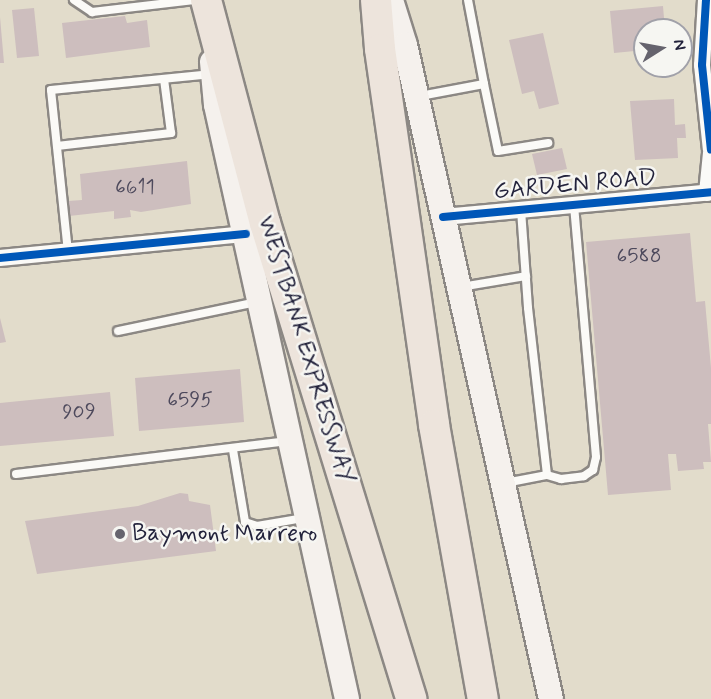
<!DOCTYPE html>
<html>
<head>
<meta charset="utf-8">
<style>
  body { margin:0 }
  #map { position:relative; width:711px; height:699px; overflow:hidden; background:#e2dccb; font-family:Mynerve,sans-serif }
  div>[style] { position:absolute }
  .building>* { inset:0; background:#cdbebe }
  .roads { filter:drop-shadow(2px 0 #8c8884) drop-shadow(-2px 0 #8c8884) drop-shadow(0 2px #8c8884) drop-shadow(0 -2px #8c8884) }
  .service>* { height:8px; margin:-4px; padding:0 4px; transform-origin:4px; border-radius:4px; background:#fbfaf7 }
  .minor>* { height:16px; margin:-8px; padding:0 8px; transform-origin:8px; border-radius:8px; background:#fbfaf7 }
  .secondary>* { height:24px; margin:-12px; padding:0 12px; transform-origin:12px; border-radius:12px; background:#f5f1ed }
  .motorway>* { height:30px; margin:-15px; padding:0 15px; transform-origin:15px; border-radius:15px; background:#ede4dc }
  .cycleway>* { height:8px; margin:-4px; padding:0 4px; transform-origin:4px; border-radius:4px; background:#0057b8 }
  .dots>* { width:16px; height:16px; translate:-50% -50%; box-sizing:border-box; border:3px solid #f6f6f2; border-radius:50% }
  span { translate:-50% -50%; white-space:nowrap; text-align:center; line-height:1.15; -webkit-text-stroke:5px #f6f6f2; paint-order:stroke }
  .number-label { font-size:21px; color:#4d495c }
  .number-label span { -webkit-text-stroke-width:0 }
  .street-label { font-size:24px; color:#22223b }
  .poi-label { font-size:24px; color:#22223b }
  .left { translate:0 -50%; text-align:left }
  .north { position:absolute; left:633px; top:18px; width:60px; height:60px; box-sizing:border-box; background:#f6f6f2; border:2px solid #a1a1a9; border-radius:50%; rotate:79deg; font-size:16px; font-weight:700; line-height:24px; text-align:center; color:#22223b }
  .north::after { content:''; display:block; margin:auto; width:21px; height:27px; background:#65636d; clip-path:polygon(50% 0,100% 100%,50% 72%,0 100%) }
</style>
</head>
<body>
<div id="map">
  <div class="building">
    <i style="clip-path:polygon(663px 6px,665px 30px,645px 30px,645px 50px,614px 53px,610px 11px)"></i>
    <i style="clip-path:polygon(34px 8px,39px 56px,17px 58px,12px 10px)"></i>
    <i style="clip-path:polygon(125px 16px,127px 23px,147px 20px,150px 47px,66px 58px,62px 23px)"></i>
    <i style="clip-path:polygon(0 17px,4px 63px,0 63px)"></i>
    <i style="clip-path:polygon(543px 33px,559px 104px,539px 109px,534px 91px,522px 94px,509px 40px)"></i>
    <i style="clip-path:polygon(674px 99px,675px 125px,685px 124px,686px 138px,677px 138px,678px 158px,635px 160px,630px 101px)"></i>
    <i style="clip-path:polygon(562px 148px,567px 169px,537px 175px,532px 154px)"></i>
    <i style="clip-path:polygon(187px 161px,191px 204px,141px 212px,130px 210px,131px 217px,114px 219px,114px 211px,69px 216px,68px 201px,82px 200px,80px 174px)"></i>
    <i style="clip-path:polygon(690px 233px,696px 302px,705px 301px,711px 368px,711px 424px,708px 424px,711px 462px,703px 462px,704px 469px,678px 471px,676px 454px,668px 454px,671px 490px,608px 495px,586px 242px)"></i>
    <i style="clip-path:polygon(0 318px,6px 342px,0 343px)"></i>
    <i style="clip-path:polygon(240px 369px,244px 422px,139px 431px,135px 378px)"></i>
    <i style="clip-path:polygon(110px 392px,114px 436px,0 446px,0 403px)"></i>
    <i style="clip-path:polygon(180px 493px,188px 494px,189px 501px,210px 505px,216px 551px,37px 574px,25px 521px,138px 506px)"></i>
  </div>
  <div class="roads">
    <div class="service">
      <i style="left:74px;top:0;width:22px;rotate:34deg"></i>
      <i style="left:92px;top:12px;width:103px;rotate:-6.7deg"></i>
      <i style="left:468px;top:0;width:86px;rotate:79.2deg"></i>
      <i style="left:420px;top:96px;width:65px;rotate:-10.6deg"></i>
      <i style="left:484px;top:84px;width:68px;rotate:78.2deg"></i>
      <i style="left:498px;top:151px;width:51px;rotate:-9.1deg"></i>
      <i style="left:57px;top:146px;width:115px;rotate:-6.5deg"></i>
      <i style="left:171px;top:133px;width:54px;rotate:-97.4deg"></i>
      <i style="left:521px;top:210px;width:98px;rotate:85.9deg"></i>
      <i style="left:528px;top:308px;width:168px;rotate:83.5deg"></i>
      <i style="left:68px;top:252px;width:163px;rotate:-96deg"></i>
      <i style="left:51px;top:90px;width:162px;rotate:-5.7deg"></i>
      <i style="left:461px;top:287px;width:66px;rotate:-9.6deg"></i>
      <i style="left:118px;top:331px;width:142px;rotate:-11.8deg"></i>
      <i style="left:233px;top:450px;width:73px;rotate:80.5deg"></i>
      <i style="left:245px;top:522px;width:13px;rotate:18deg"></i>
      <i style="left:257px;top:526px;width:48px;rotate:-9.7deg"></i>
      <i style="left:16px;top:474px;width:274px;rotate:-6.9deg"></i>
      <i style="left:505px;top:483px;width:43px;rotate:-10.8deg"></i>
      <i style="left:547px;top:475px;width:15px;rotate:16deg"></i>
      <i style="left:561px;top:479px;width:23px;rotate:-7deg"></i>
      <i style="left:584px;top:476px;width:11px;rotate:-34deg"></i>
      <i style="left:593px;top:470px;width:13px;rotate:-77deg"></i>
      <i style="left:596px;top:457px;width:253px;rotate:-95deg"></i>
    </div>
    <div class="minor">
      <i style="left:706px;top:0;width:65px;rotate:93.5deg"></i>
      <i style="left:702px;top:65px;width:85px;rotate:84deg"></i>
      <i style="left:707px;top:193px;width:40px;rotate:-84.3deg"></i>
      <i style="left:443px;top:217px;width:269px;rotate:-5.3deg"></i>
      <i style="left:0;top:258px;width:247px;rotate:-5.6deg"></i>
    </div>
    <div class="secondary">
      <i style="left:391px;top:0;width:47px;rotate:72.7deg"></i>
      <i style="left:405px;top:45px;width:670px;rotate:77.42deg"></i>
      <i style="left:212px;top:62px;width:43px;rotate:84.7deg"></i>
      <i style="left:216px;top:105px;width:608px;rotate:77.56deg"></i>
    </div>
    <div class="motorway">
      <i style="left:206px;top:0;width:231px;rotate:75.2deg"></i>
      <i style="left:265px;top:223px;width:498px;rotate:72.9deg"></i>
      <i style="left:376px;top:0;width:49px;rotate:85.3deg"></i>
      <i style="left:380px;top:49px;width:380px;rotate:81.8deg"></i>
      <i style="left:434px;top:425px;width:278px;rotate:79.9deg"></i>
    </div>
  </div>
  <div class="cycleway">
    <i style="left:706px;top:0;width:65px;rotate:93.5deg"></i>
    <i style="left:702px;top:65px;width:85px;rotate:84deg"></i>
    <i style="left:443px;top:217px;width:269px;rotate:-5.3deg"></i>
    <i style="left:0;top:258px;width:247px;rotate:-5.6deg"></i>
  </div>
  <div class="dots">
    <i style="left:120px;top:534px;background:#65636d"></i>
  </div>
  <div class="number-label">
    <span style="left:135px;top:187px">6611</span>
    <span style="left:639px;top:256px">6588</span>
    <span style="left:190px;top:400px">6595</span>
    <span style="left:79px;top:412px">909</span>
  </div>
  <div class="street-label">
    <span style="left:575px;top:185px;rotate:-5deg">GARDEN ROAD</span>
    <span style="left:305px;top:350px;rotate:73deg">WESTBANK EXPRESSWAY</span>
  </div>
  <div class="poi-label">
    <span class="left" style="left:132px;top:534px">Baymont Marrero</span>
  </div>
  <div class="north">N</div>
</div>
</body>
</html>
